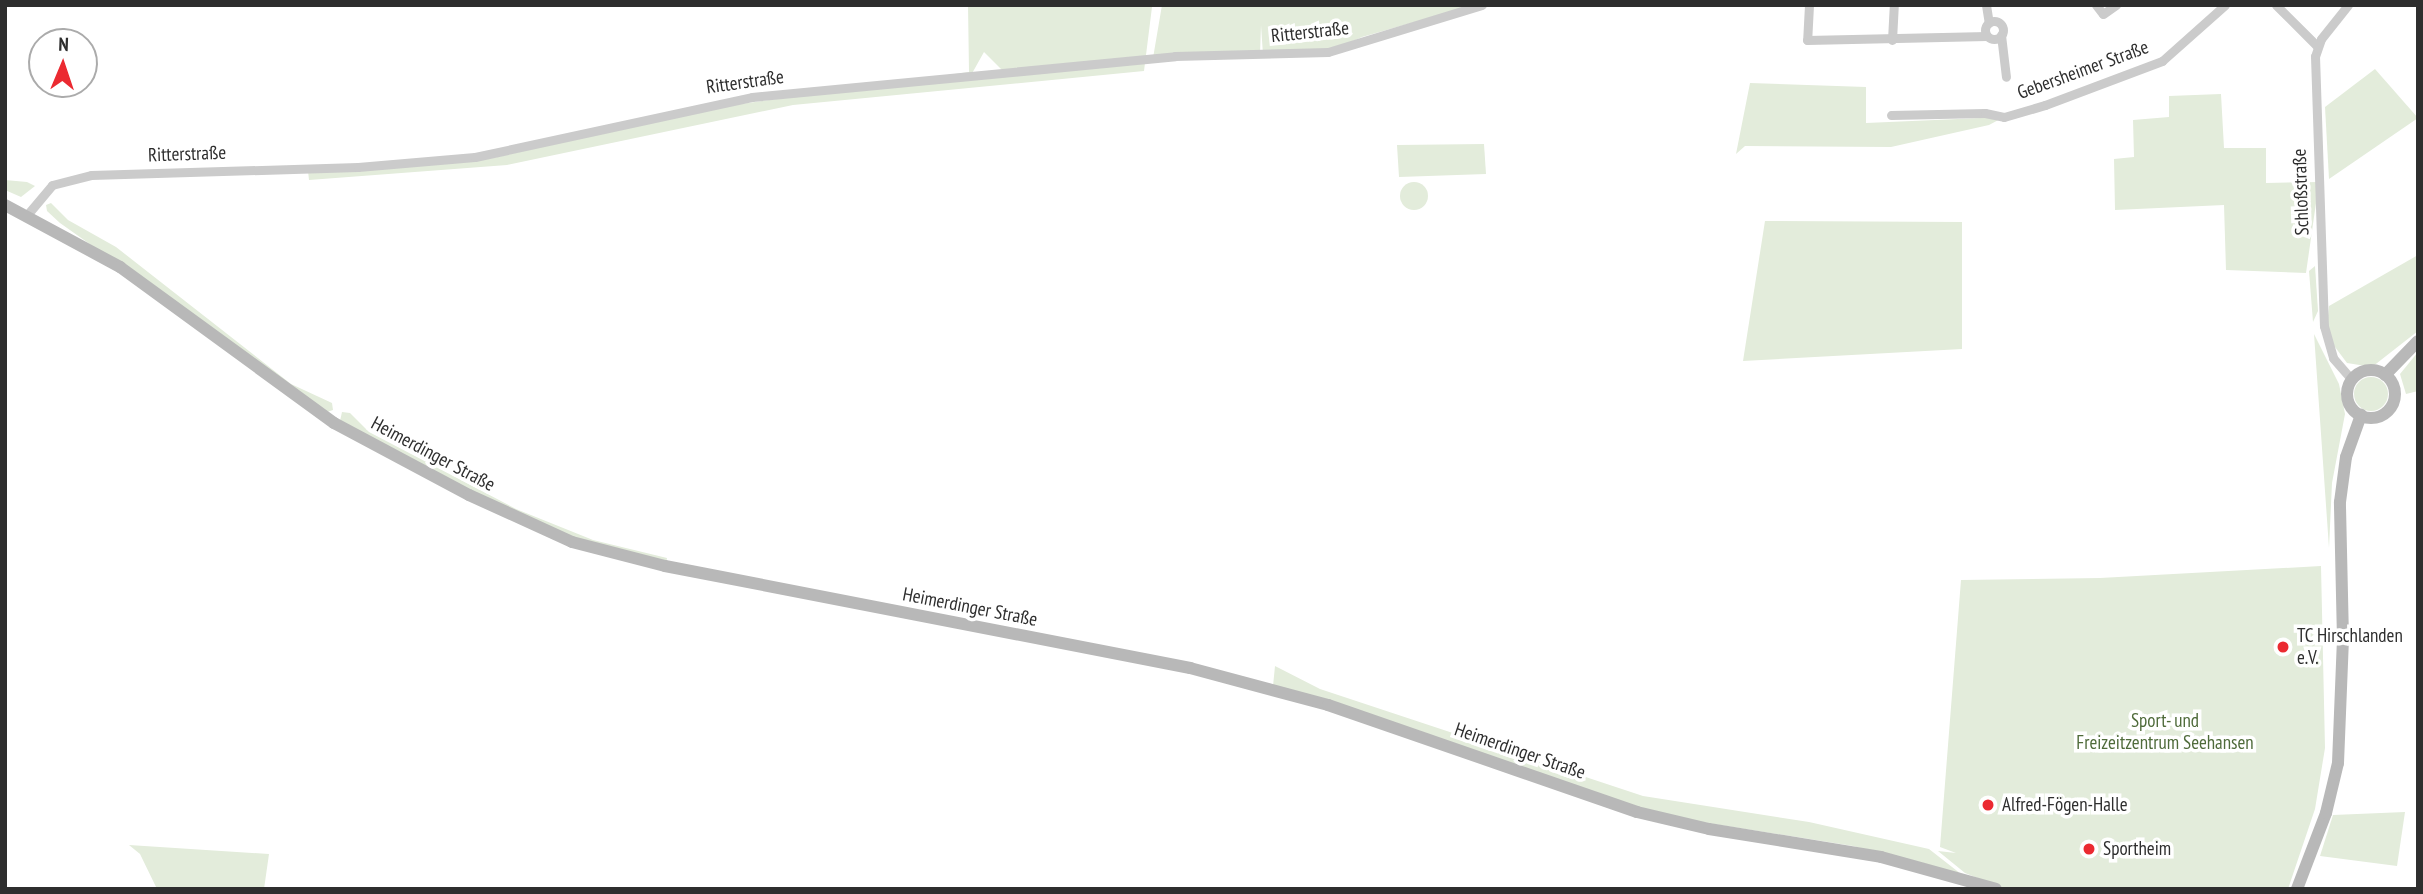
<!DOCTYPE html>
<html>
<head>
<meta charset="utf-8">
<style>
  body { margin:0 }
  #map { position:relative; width:2423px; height:894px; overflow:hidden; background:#fff; font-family:"PT Sans Narrow",sans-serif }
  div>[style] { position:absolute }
  .green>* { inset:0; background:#e3ecdb }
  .round { border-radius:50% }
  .minor>* { height:9px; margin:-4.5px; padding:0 4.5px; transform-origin:4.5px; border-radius:4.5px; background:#cbcbcb }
  .minor>.ring { margin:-4.5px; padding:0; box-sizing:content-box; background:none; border:9px solid #cbcbcb; border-radius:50% }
  .secondary>* { height:12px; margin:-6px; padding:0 6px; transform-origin:6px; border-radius:6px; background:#b8b8b8 }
  .secondary>.ring { margin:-6px; padding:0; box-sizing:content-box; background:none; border:12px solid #b8b8b8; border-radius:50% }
  .dots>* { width:19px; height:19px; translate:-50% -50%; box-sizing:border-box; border:4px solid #fff; border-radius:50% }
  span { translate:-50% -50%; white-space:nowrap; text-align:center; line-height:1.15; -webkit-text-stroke:7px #fff; paint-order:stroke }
  .street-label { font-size:19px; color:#2e2e2e }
  .poi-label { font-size:19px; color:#2e2e2e }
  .left { translate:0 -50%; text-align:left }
  .park-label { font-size:19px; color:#4f6b3a }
  .frame { position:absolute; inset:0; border:7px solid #2e2e2e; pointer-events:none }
  .north { position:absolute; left:28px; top:28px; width:70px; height:70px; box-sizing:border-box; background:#fff; border:2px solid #ababab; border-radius:50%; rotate:2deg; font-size:19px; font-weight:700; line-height:28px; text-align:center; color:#2e2e2e }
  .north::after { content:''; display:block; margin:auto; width:24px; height:32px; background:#eb2a31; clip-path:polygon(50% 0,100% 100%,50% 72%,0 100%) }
</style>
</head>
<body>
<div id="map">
  <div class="green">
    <i style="clip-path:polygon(evenodd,968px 5px,1152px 7px,1144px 71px,793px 105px,507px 165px,309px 180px,308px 171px,493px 158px,712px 108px,969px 72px,968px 5px,984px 52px,1003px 71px,970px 77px,984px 52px)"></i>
    <i style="clip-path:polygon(1162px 5px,1474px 5px,1362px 37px,1328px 52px,1263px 55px,1261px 25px,1260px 55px,1153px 58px)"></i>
    <i style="clip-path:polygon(2375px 69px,2418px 118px,2329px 179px,2325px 107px)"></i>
    <i style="clip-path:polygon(1750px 83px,1866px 87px,1866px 123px,2004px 117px,1989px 125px,1891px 147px,1745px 146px,1736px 154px)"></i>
    <i style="clip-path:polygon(2221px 94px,2224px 148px,2266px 148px,2266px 183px,2319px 182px,2306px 273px,2226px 270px,2224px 205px,2115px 210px,2114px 159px,2134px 157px,2133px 120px,2169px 117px,2169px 96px)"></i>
    <i style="clip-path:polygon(1484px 144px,1486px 174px,1399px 177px,1397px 145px)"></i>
    <i style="clip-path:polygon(5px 180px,27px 182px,35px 186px,21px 197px,5px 190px)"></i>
    <i class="round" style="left:1400px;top:182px;width:28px;height:28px"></i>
    <i style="clip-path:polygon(51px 203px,68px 220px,116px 247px,291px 384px,332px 403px,333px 410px,327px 412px,60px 223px,47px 211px,46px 205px)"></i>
    <i style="clip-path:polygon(1765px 221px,1962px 222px,1962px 349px,1743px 361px)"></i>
    <i style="clip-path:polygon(2418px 255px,2418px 331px,2372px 367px,2347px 363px,2326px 335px,2329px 306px)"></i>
    <i style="clip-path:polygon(2315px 266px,2318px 311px,2313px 322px,2309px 271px)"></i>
    <i style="clip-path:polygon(2314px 334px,2339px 384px,2345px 414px,2332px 483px,2329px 548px)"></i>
    <i style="clip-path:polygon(2418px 352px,2418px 391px,2406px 394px,2400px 374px)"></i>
    <i class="round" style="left:2354px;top:377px;width:34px;height:34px"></i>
    <i style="clip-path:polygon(342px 412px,350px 413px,369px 432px,516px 509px,593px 540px,667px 558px,666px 564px,614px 552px,508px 512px,340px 421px)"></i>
    <i style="clip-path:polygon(2321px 566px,2325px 748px,2315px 809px,2288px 889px,2005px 889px,1965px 873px,1938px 851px,1956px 853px,1940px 847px,1961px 580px,2100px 578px)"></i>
    <i style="clip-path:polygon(1275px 666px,1320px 689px,1643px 796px,1809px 822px,1929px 849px,1961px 874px,1853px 846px,1664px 816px,1273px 686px)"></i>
    <i style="clip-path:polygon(2405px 812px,2397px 866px,2320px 856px,2333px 815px)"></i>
    <i style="clip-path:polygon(129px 845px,269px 854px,264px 889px,157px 889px,140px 854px)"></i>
  </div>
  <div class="minor">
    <i style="left:1809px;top:5px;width:35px;rotate:93deg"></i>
    <i style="left:1807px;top:40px;width:180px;rotate:-1.3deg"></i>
    <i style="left:1986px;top:5px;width:18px;rotate:81deg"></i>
    <i style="left:2096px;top:5px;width:11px;rotate:52deg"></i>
    <i style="left:2103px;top:14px;width:16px;rotate:-35deg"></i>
    <i style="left:2276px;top:5px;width:58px;rotate:45deg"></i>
    <i style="left:2348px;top:5px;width:43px;rotate:128.5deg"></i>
    <i style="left:2321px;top:39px;width:18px;rotate:109deg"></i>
    <i style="left:2315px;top:56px;width:270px;rotate:88.1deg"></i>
    <i style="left:2324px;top:326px;width:33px;rotate:74deg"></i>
    <i style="left:2333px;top:358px;width:29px;rotate:49deg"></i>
    <i class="ring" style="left:1985px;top:21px;width:9px;height:9px"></i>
    <i style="left:2001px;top:35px;width:42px;rotate:83.2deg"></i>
    <i style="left:1892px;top:40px;width:35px;rotate:-87deg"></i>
    <i style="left:1891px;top:115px;width:94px;rotate:-1.2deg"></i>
    <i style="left:1985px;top:113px;width:19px;rotate:12deg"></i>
    <i style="left:2004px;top:117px;width:43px;rotate:-16.3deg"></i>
    <i style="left:2045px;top:105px;width:125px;rotate:-20.6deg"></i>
    <i style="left:2162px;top:61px;width:84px;rotate:-41.6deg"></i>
    <i style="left:27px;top:215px;width:39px;rotate:-50deg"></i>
    <i style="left:52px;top:185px;width:40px;rotate:-14.4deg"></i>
    <i style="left:91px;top:175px;width:267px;rotate:-1.7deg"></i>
    <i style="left:358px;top:167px;width:117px;rotate:-4.9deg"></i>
    <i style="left:475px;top:157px;width:283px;rotate:-12.2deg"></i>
    <i style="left:752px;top:97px;width:425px;rotate:-5.5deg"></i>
    <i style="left:1175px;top:56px;width:153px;rotate:-1.5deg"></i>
    <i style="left:1328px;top:52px;width:161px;rotate:-17deg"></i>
  </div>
  <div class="secondary">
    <i style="left:5px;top:205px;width:131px;rotate:28.3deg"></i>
    <i style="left:120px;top:267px;width:265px;rotate:36.1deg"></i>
    <i style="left:334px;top:423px;width:153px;rotate:28.1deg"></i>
    <i style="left:469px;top:495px;width:113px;rotate:24.5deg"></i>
    <i style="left:572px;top:542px;width:96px;rotate:14.5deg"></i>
    <i style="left:665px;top:566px;width:535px;rotate:10.99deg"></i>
    <i style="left:1190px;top:668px;width:143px;rotate:15deg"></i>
    <i style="left:1328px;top:705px;width:327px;rotate:19.1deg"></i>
    <i style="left:1637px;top:812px;width:74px;rotate:13.3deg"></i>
    <i style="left:1709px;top:829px;width:174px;rotate:9.2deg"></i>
    <i style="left:1881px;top:857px;width:119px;rotate:15.5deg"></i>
    <i class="ring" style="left:2347px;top:370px;width:36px;height:36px"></i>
    <i style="left:2385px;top:375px;width:47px;rotate:-45.9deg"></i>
    <i style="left:2297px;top:889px;width:81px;rotate:-69.1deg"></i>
    <i style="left:2326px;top:813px;width:51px;rotate:-76.5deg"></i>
    <i style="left:2338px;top:763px;width:124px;rotate:-87.7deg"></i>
    <i style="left:2343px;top:639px;width:137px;rotate:-91.3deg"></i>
    <i style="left:2340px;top:502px;width:45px;rotate:-82.4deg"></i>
    <i style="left:2346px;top:457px;width:45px;rotate:-70.3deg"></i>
  </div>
  <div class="dots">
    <i style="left:2283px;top:647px;background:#eb2a31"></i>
    <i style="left:1988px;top:805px;background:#eb2a31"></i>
    <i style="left:2089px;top:849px;background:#eb2a31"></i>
  </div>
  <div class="street-label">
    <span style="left:1310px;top:32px;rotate:-6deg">Ritterstraße</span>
    <span style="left:2083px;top:70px;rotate:-20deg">Gebersheimer Straße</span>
    <span style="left:745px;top:82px;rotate:-8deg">Ritterstraße</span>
    <span style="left:187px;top:154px;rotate:-2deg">Ritterstraße</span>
    <span style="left:2301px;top:192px;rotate:-92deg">Schloßstraße</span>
    <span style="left:433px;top:454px;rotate:28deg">Heimerdinger Straße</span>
    <span style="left:970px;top:607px;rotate:11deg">Heimerdinger Straße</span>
    <span style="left:1520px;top:751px;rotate:19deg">Heimerdinger Straße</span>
  </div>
  <div class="poi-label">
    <span class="left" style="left:2297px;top:647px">TC Hirschlanden<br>e.V.</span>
    <span class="left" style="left:2002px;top:805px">Alfred-Fögen-Halle</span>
    <span class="left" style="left:2103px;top:849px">Sportheim</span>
  </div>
  <div class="park-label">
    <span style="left:2165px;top:732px">Sport- und<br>Freizeitzentrum Seehansen</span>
  </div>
  <div class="frame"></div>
  <div class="north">N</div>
</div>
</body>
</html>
